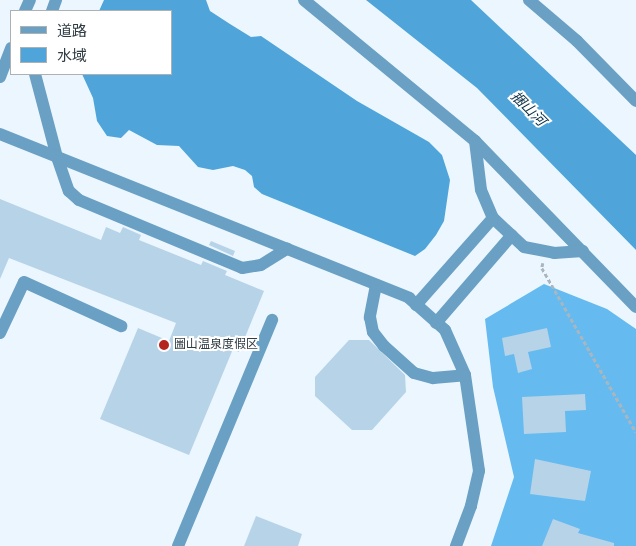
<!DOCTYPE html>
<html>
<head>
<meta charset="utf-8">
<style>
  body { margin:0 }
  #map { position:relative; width:636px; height:546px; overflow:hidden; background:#ebf6ff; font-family:Rubik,"Noto Sans SC",sans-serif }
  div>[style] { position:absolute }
  .forest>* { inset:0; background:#65baf0 }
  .water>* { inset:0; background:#4fa5d9 }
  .building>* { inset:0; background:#b7d3e8 }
  .path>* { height:2.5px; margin-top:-1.25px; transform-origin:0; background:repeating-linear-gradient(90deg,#aab6be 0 4px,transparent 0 6.5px) }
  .minor>* { height:12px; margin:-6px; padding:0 6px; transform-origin:6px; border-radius:6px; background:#69a0c3 }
  .dots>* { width:14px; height:14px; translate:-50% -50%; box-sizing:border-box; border:2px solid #fff; border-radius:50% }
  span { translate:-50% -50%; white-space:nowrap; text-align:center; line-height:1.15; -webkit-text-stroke:4px #fff; paint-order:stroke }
  .poi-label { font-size:12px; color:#303c44 }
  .left { translate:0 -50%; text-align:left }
  .water-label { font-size:14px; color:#062d43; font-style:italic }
  .legend { position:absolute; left:10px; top:10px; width:162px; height:65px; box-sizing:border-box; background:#fff; border:1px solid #acb1b4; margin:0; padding:6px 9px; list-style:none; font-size:15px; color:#303c44 }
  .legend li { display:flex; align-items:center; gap:10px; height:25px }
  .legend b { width:25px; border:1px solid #acb1b4 }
</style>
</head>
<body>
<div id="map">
  <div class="forest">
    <i style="clip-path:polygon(544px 284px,607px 309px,636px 329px,636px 546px,491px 546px,514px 477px,493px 387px,485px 319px)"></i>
  </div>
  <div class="water">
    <i style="clip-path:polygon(104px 0,206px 0,210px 11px,230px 24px,251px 37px,261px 36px,357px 101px,429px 142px,442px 155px,450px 180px,444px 221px,436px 235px,425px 249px,415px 256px,262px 194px,254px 187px,252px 176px,245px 170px,233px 166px,213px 170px,198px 167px,179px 146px,157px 145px,129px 130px,121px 138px,107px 136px,97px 121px,93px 98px,82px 74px,171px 74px,171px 11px,99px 11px)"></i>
    <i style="clip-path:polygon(366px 0,471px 0,636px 155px,636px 250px,477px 88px)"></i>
  </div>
  <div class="building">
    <i style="clip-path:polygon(0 199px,101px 240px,106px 227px,120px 233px,123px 227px,141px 235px,139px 240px,201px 265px,203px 261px,227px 271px,225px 275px,264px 291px,239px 352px,233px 349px,189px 455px,100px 419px,138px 328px,169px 341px,176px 323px,9px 258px,0 279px)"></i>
    <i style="clip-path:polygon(211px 241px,235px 251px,233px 256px,209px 245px)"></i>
    <i style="clip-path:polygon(547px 328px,551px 347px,528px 352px,532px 369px,518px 373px,514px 354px,505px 356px,502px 338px)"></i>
    <i style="clip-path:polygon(349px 340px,369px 340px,405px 375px,406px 392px,372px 430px,352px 430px,315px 396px,315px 377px)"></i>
    <i style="clip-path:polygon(585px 394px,586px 410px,565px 411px,566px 432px,524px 434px,522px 397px)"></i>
    <i style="clip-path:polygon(535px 459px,591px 471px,585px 501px,530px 494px)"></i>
    <i style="clip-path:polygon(256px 516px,302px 534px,298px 546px,244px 546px)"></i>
    <i style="clip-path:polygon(553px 519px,580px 529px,578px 533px,614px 543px,614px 546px,542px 546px)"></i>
  </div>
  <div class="path">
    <i style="left:543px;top:263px;width:5px;rotate:101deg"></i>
    <i style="left:542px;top:268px;width:189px;rotate:60.2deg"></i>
  </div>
  <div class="minor">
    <i style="left:304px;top:0;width:222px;rotate:39.5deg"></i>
    <i style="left:475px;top:141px;width:231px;rotate:45.9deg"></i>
    <i style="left:529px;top:0;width:63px;rotate:40.5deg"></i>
    <i style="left:577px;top:41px;width:84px;rotate:45.5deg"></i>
    <i style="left:25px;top:11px;width:12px;rotate:-66deg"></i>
    <i style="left:52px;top:11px;width:12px;rotate:-70deg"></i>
    <i style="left:35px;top:74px;width:86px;rotate:75.2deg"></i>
    <i style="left:57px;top:157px;width:36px;rotate:71deg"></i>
    <i style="left:69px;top:191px;width:13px;rotate:42deg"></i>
    <i style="left:79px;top:200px;width:177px;rotate:22.6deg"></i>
    <i style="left:242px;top:268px;width:19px;rotate:-9deg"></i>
    <i style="left:261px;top:265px;width:31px;rotate:-32deg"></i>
    <i style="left:0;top:77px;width:31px;rotate:-69deg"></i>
    <i style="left:0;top:134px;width:441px;rotate:21.8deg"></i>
    <i style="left:409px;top:298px;width:48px;rotate:41.6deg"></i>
    <i style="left:445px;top:330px;width:49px;rotate:66deg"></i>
    <i style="left:465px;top:375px;width:97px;rotate:81.7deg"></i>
    <i style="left:479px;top:471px;width:36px;rotate:103deg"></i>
    <i style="left:471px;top:506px;width:43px;rotate:110.6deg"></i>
    <i style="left:475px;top:141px;width:49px;rotate:83deg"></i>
    <i style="left:481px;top:190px;width:30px;rotate:67deg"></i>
    <i style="left:493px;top:218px;width:42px;rotate:43.1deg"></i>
    <i style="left:524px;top:247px;width:31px;rotate:11deg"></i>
    <i style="left:554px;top:253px;width:29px;rotate:-4deg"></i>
    <i style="left:376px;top:285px;width:33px;rotate:101deg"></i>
    <i style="left:370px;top:317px;width:15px;rotate:79deg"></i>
    <i style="left:373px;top:332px;width:18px;rotate:52deg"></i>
    <i style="left:384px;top:346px;width:40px;rotate:42deg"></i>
    <i style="left:414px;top:373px;width:20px;rotate:15deg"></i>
    <i style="left:433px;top:378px;width:32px;rotate:-5deg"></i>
    <i style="left:416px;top:305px;width:116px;rotate:-48.5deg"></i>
    <i style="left:436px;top:323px;width:116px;rotate:-49.2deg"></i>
    <i style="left:0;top:333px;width:56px;rotate:-64.8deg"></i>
    <i style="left:24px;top:282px;width:107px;rotate:24.4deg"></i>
    <i style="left:178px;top:546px;width:245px;rotate:-67.4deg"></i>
  </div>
  <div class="dots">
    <i style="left:164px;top:345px;background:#b4251f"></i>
  </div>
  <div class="poi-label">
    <span class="left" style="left:174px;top:345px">圌山温泉度假区</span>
  </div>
  <div class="water-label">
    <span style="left:528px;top:109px;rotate:45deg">捆山河</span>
  </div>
  <ul class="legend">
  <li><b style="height:6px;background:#69a0c3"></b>道路</li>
  <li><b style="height:14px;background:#4fa5d9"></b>水域</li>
  </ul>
</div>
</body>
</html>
